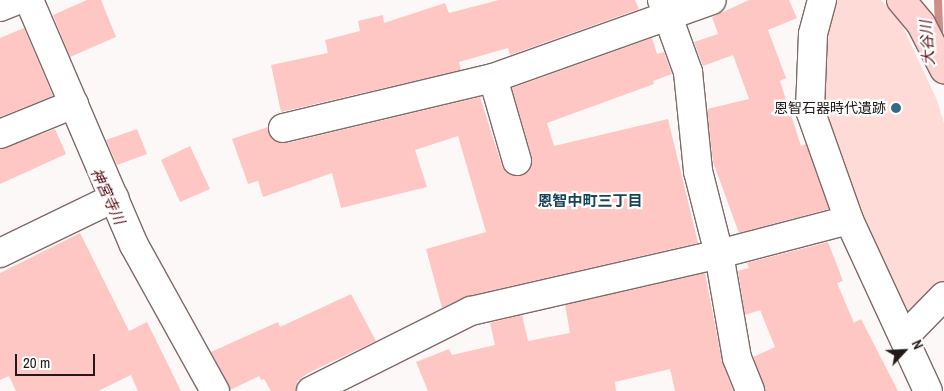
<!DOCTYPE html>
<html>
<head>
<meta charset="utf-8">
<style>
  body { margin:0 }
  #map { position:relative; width:944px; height:391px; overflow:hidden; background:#fcf8f7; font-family:"Archivo Narrow","Noto Sans JP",sans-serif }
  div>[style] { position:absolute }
  .green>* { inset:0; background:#ffdbd8 }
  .stream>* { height:8px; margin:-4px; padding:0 4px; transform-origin:4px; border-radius:4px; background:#ce8e8a }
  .building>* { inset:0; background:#fec7c3 }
  .roads { filter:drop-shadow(1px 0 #7e6a69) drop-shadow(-1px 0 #7e6a69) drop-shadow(0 1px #7e6a69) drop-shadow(0 -1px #7e6a69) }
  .street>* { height:28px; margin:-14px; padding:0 14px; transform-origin:14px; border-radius:14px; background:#fff }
  .primary>* { height:28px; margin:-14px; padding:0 14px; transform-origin:14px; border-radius:14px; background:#fdd2d0 }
  .dots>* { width:14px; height:14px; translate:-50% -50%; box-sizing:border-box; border:2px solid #fff; border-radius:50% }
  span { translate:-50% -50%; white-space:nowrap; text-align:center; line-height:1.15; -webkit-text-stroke:4.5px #fff; paint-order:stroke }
  .poi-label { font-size:14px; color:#211a19 }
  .right { translate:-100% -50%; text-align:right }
  .water-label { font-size:15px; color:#580b12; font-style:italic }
  .neighbourhood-label { font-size:15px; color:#18445a; font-weight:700 }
  .north { position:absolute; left:879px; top:326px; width:50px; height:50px; -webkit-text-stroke:4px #fff; paint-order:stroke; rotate:65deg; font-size:14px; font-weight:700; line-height:20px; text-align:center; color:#211a19 }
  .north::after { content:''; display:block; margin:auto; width:18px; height:22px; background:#211a19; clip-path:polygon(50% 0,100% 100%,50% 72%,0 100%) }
  .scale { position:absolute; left:15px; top:354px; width:80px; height:22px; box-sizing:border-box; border:2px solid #211a19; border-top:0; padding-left:6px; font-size:15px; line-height:18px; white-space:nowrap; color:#211a19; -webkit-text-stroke:4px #fff; paint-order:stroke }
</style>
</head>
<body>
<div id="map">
  <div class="green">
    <i style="clip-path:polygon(830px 0,881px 0,901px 23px,937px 100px,944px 123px,944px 287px,924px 295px,904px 320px,831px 155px,820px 102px)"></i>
  </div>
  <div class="stream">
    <i style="left:938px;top:0;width:36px;rotate:88deg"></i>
  </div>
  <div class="building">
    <i style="clip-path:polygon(87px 0,101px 0,116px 37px,70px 57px,53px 15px)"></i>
    <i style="clip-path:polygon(499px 0,635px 0,639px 9px,510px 55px,508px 48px,459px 62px,461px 70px,281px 112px,271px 65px,328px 53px,325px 40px,360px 31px,358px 21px,383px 15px,384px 23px,445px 3px,449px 13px)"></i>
    <i style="clip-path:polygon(749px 0,789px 0,797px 18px,768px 30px,786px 78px,780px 81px,801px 146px,806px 144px,829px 209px,739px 233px,713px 162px,707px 109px,749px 99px,733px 55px,703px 66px,694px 42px,718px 34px,712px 17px)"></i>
    <i style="clip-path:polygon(24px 28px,53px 96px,0 117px,0 38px)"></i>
    <i style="clip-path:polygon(652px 38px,657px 54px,664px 52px,672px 74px,653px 81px,654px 84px,547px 123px,554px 146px,668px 119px,698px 243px,468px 296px,442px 308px,426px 249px,486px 232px,458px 136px,415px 150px,427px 187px,341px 208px,332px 173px,263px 197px,258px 181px,248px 184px,232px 139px,268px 127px,272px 139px,287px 143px,480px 97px,502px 166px,507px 173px,521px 176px,529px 171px,532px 157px,512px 88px)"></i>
    <i style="clip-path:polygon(55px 129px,66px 154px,0 184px,0 149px)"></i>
    <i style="clip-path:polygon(137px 129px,147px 154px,117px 165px,106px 140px)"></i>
    <i style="clip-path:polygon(190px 146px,210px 189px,180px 202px,161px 160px)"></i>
    <i style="clip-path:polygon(80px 233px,129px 331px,147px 322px,181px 391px,138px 391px,131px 375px,98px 391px,16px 391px,9px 376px,0 380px,0 273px)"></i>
    <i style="clip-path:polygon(828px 242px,843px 281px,837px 283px,854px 323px,861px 319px,898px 391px,765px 391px,753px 357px,775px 347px,760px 310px,745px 315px,738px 271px,749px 268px,747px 263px)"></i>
    <i style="clip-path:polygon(705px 273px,722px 361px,733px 391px,675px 391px,670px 369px,615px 382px,616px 391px,428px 391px,416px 362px,449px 349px,452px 355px,495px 345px,490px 323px,522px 315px,528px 341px,570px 333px,565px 305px)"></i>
    <i style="clip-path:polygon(351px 294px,376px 341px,308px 373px,297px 381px,296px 391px,271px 391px,264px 379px,261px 380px,259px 376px,230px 390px,211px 352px,278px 322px,280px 327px)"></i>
  </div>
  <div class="roads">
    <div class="street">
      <i style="left:29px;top:0;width:267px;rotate:66.8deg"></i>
      <i style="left:134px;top:245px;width:167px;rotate:61deg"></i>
      <i style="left:662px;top:0;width:77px;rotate:70.1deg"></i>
      <i style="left:688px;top:72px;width:100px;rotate:84.2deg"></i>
      <i style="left:698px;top:171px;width:86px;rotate:75.8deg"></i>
      <i style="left:719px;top:254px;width:106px;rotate:80.2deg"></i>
      <i style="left:737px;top:358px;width:35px;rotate:68deg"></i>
      <i style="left:822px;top:0;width:35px;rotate:105deg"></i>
      <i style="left:813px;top:34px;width:76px;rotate:92.3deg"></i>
      <i style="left:810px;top:110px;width:117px;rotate:70.5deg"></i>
      <i style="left:849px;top:220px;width:188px;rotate:65.2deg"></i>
      <i style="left:0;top:7px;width:18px;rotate:-22deg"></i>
      <i style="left:283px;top:128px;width:216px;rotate:-13.4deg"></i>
      <i style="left:0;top:134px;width:80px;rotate:-22.1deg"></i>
      <i style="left:517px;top:161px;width:86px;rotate:-106.1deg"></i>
      <i style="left:493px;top:78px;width:232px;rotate:-19.6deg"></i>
      <i style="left:0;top:253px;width:127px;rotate:-25.8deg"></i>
      <i style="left:904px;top:337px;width:57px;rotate:-45.7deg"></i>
      <i style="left:311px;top:391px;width:179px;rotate:-26.6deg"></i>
      <i style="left:471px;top:311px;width:254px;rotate:-12.9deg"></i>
      <i style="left:719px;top:254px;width:134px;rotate:-14.7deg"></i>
    </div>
    <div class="primary">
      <i style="left:901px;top:0;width:31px;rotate:50deg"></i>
      <i style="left:921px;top:24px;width:51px;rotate:62.9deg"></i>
    </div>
  </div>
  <div class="dots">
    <i style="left:896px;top:108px;background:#346a85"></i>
  </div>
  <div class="poi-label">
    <span class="right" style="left:886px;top:108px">恩智石器時代遺跡</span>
  </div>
  <div class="water-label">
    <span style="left:927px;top:43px;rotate:-94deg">大谷川</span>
    <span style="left:108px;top:196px;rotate:65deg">神宮寺川</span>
  </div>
  <div class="neighbourhood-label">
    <span style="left:590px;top:201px">恩智中町三丁目</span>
  </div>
  <div class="north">N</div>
  <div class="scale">20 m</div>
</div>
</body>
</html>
